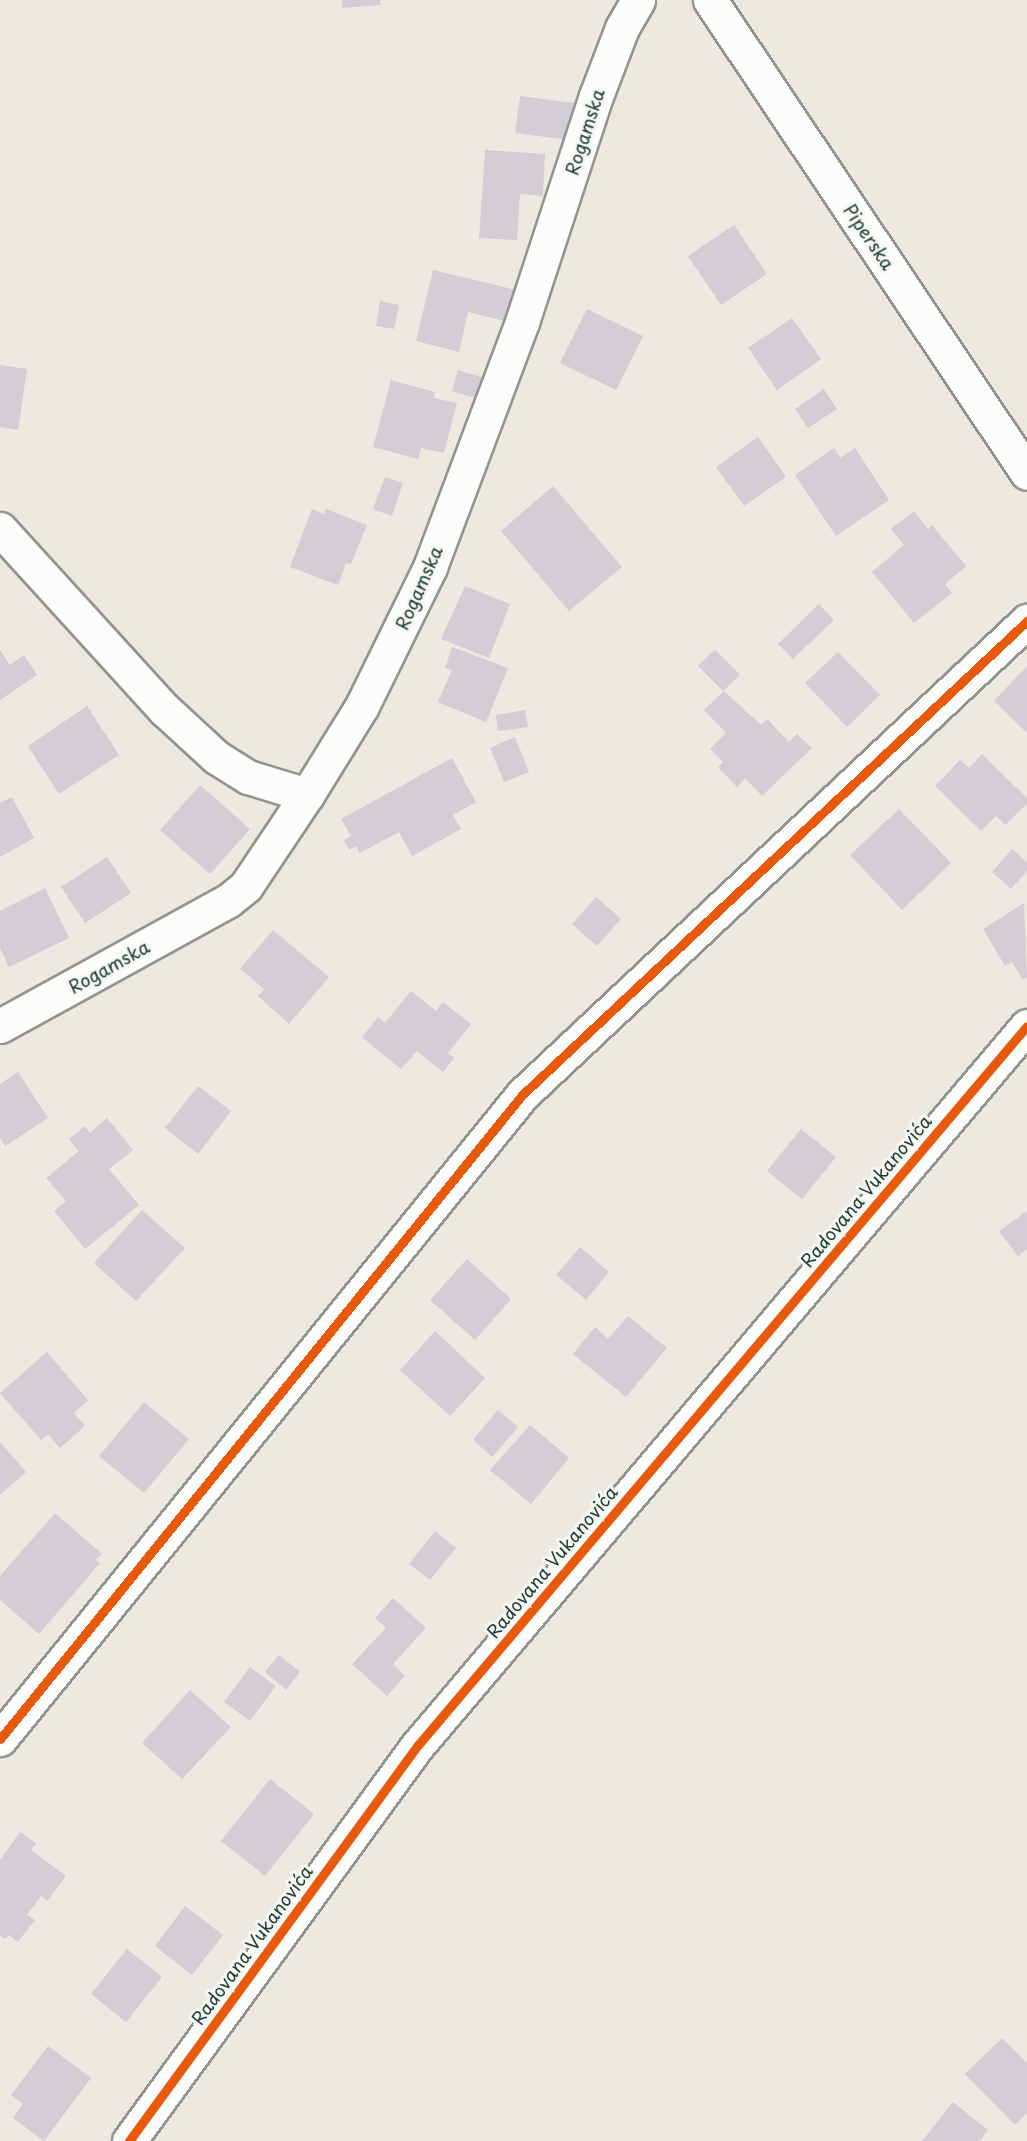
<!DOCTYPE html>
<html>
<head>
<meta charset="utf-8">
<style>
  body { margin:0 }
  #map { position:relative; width:1027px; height:2141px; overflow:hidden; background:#ede9e0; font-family:"Playpen Sans",sans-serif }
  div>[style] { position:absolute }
  .building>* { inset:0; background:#d3cdd6 }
  .roads { filter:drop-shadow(2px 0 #92948f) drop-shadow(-2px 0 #92948f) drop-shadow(0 2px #92948f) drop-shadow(0 -2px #92948f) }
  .minor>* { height:33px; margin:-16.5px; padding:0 16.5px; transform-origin:16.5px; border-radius:16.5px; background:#fcfcfa }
  .cycleway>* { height:9px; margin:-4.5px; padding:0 4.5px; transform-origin:4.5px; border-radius:4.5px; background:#e8590c }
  span { translate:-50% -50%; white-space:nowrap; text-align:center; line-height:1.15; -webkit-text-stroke:6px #f6f6f2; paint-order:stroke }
  .street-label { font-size:18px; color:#1f3d34 }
</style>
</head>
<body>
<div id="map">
  <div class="building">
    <i style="clip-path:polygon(342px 0,380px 0,381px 5px,342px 8px)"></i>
    <i style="clip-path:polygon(520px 96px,574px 103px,569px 140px,515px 133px)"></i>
    <i style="clip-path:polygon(485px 150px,545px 154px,543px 196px,520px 194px,517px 240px,479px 238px)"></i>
    <i style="clip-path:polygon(734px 225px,767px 274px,721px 305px,688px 256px)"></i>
    <i style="clip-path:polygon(433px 270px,516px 290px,509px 322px,468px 312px,459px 352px,416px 341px)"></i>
    <i style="clip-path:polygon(380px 301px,399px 305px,394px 329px,376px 326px)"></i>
    <i style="clip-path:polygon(587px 309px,643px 336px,616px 390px,560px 363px)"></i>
    <i style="clip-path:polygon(792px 318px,821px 359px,777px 390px,748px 348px)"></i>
    <i style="clip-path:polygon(0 365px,27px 369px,18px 430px,0 427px)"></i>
    <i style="clip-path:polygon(458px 370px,488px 379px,482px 400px,452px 391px)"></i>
    <i style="clip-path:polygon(391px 380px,435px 392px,434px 398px,457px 403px,444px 453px,421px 448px,418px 459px,373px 447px)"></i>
    <i style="clip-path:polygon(824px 389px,837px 409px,808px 428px,795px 409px)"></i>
    <i style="clip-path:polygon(758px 437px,786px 477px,744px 506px,716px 467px)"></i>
    <i style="clip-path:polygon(834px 448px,840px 458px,855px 448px,889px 500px,836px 536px,795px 475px)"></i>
    <i style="clip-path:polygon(385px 477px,403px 483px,392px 516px,373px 509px)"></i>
    <i style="clip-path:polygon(553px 486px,622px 567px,569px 611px,501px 531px)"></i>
    <i style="clip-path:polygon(312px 509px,324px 514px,326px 509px,367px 525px,351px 564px,346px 563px,338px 585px,290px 567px)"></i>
    <i style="clip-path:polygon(914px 511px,928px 529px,932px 525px,966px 566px,945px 584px,952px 593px,914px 623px,872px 572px,904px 545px,891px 529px)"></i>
    <i style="clip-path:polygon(465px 586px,510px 604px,489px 658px,441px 639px)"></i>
    <i style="clip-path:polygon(819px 604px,834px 620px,793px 659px,778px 644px)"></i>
    <i style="clip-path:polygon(452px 647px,508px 668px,486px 722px,438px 702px,452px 670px,445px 668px)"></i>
    <i style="clip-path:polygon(0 650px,10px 665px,24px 655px,37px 675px,0 700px)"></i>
    <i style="clip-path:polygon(715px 650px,740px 675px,723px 691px,698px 666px)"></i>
    <i style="clip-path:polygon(838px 652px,880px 695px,847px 727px,805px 683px)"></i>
    <i style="clip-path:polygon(1027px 666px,1027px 733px,994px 701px)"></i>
    <i style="clip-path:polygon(724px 691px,761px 725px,767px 719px,789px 742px,797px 734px,812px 748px,762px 796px,745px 778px,737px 787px,718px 767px,723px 762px,710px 749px,726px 733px,704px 710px)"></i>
    <i style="clip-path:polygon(87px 706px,119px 755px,59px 794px,28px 746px)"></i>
    <i style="clip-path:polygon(525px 710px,528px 727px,498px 731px,496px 715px)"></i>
    <i style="clip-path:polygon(515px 737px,529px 772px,504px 782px,490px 748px)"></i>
    <i style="clip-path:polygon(982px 754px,1027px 798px,1027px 804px,1005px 825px,996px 816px,981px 831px,935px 786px,960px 760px,969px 768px)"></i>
    <i style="clip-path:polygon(452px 758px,476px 802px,453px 815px,461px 829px,412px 856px,399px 832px,360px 853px,356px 846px,349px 850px,344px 840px,351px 836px,341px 819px)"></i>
    <i style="clip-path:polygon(200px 785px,250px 829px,210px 874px,160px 830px)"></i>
    <i style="clip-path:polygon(12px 797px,34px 838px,0 857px,0 803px)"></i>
    <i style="clip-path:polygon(899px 809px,951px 863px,902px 910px,850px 855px)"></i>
    <i style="clip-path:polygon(1012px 849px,1027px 862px,1027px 871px,1011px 889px,992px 872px)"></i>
    <i style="clip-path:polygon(107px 857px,131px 893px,85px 923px,61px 887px)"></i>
    <i style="clip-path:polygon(45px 888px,69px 938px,9px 967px,0 948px,0 911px)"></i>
    <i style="clip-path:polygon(596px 897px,621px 919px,597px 946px,572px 924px)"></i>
    <i style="clip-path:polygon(1024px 903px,1027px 977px,1023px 980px,1012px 962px,1005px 966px,983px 929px)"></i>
    <i style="clip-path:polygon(273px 930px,329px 977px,289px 1024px,258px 996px,264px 989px,240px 969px)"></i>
    <i style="clip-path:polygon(411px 991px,436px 1011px,443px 1002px,471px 1024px,448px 1053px,454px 1058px,443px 1072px,417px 1051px,401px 1069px,362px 1037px,378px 1017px,385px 1023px)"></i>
    <i style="clip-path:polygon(18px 1072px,48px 1118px,5px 1146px,0 1138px,0 1084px)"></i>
    <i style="clip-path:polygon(198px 1086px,231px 1111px,198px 1154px,165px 1128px)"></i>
    <i style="clip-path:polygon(107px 1118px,133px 1150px,109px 1169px,139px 1205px,85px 1249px,54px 1211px,66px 1201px,46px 1178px,79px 1151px,69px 1139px,85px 1126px,90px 1133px)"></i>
    <i style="clip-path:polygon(801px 1129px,836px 1157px,802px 1199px,767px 1171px)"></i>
    <i style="clip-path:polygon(142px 1210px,185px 1248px,136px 1301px,94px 1263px)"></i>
    <i style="clip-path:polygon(1027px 1211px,1027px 1249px,1018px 1256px,999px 1231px)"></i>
    <i style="clip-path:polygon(580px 1247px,609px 1272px,586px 1300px,556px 1275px)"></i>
    <i style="clip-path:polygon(467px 1259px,511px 1299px,475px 1340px,430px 1300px)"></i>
    <i style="clip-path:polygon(628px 1316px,667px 1348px,626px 1397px,573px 1354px,595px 1327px,608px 1339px)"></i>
    <i style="clip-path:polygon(435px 1331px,485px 1378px,450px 1416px,400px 1370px)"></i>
    <i style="clip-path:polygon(47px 1352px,88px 1400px,74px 1413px,85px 1426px,60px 1448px,48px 1434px,41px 1440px,0 1393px)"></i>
    <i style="clip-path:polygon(144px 1402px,189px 1439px,144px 1493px,99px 1456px)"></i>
    <i style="clip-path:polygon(498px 1410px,518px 1427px,492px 1457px,473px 1440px)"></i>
    <i style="clip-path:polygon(530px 1425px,569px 1458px,531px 1504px,490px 1470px)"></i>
    <i style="clip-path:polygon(0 1442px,26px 1472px,0 1495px)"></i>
    <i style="clip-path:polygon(55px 1513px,102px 1554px,96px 1560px,100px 1563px,39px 1634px,0 1600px,0 1576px)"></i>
    <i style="clip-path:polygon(435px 1531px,456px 1548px,430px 1580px,409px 1564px)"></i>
    <i style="clip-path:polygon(393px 1598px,426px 1628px,393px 1664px,405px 1676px,387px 1696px,352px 1664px,386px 1628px,375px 1618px)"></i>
    <i style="clip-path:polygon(279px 1655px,300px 1672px,286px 1690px,265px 1672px)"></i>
    <i style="clip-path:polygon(250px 1667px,276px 1686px,250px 1721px,224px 1702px)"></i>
    <i style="clip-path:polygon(190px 1690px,231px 1727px,182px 1779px,142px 1743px)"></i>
    <i style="clip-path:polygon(270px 1779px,314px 1814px,265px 1876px,221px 1841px)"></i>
    <i style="clip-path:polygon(20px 1832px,36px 1843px,31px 1850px,66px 1876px,47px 1901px,41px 1896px,27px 1915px,35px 1920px,18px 1942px,9px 1935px,5px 1939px,0 1935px,0 1860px)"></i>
    <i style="clip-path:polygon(185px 1906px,223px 1935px,192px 1975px,155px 1946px)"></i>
    <i style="clip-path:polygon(127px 1949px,162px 1977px,126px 2022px,91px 1994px)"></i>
    <i style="clip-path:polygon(1002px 2038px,1027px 2063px,1027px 2113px,1015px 2125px,965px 2074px)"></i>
    <i style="clip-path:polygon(48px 2046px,91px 2078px,44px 2141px,13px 2118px,23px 2104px,11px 2095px)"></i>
    <i style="clip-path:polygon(953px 2102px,988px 2130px,979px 2141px,922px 2141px)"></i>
  </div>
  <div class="roads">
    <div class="minor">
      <i style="left:710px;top:0;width:569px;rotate:56.17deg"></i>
      <i style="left:0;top:529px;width:244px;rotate:47.7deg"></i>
      <i style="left:164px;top:709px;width:71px;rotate:42.7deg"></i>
      <i style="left:216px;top:757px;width:38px;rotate:32deg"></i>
      <i style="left:248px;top:777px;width:62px;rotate:17deg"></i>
      <i style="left:0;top:1026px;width:261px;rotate:-28.8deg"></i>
      <i style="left:229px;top:900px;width:22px;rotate:-39deg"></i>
      <i style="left:246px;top:886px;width:110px;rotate:-56.2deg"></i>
      <i style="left:307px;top:795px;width:105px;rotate:-58.3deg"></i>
      <i style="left:362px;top:706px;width:155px;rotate:-63.9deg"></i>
      <i style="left:430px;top:567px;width:262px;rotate:-69.4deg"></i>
      <i style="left:522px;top:322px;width:238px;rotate:-71.9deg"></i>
      <i style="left:596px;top:96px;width:73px;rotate:-69.1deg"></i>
      <i style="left:622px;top:28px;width:32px;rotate:-60deg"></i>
      <i style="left:0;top:1739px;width:829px;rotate:-50.97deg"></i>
      <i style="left:522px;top:1095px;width:693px;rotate:-43.19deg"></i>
      <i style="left:129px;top:2141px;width:490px;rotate:-53.9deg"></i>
      <i style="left:418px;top:1745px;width:942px;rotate:-49.74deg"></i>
    </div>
  </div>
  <div class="cycleway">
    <i style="left:0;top:1739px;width:829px;rotate:-50.97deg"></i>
    <i style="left:522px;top:1095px;width:693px;rotate:-43.19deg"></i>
    <i style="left:129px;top:2141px;width:490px;rotate:-53.9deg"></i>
    <i style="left:418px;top:1745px;width:942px;rotate:-49.74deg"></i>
  </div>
  <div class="street-label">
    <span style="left:585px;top:132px;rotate:-72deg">Rogamska</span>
    <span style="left:869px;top:237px;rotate:56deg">Piperska</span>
    <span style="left:419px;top:588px;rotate:-66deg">Rogamska</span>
    <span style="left:109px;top:967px;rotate:-29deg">Rogamska</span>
    <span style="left:866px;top:1191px;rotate:-50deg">Radovana Vukanovića</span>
    <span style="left:552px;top:1562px;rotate:-50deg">Radovana Vukanovića</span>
    <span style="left:252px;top:1945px;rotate:-54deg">Radovana Vukanovića</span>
  </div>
</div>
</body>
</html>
